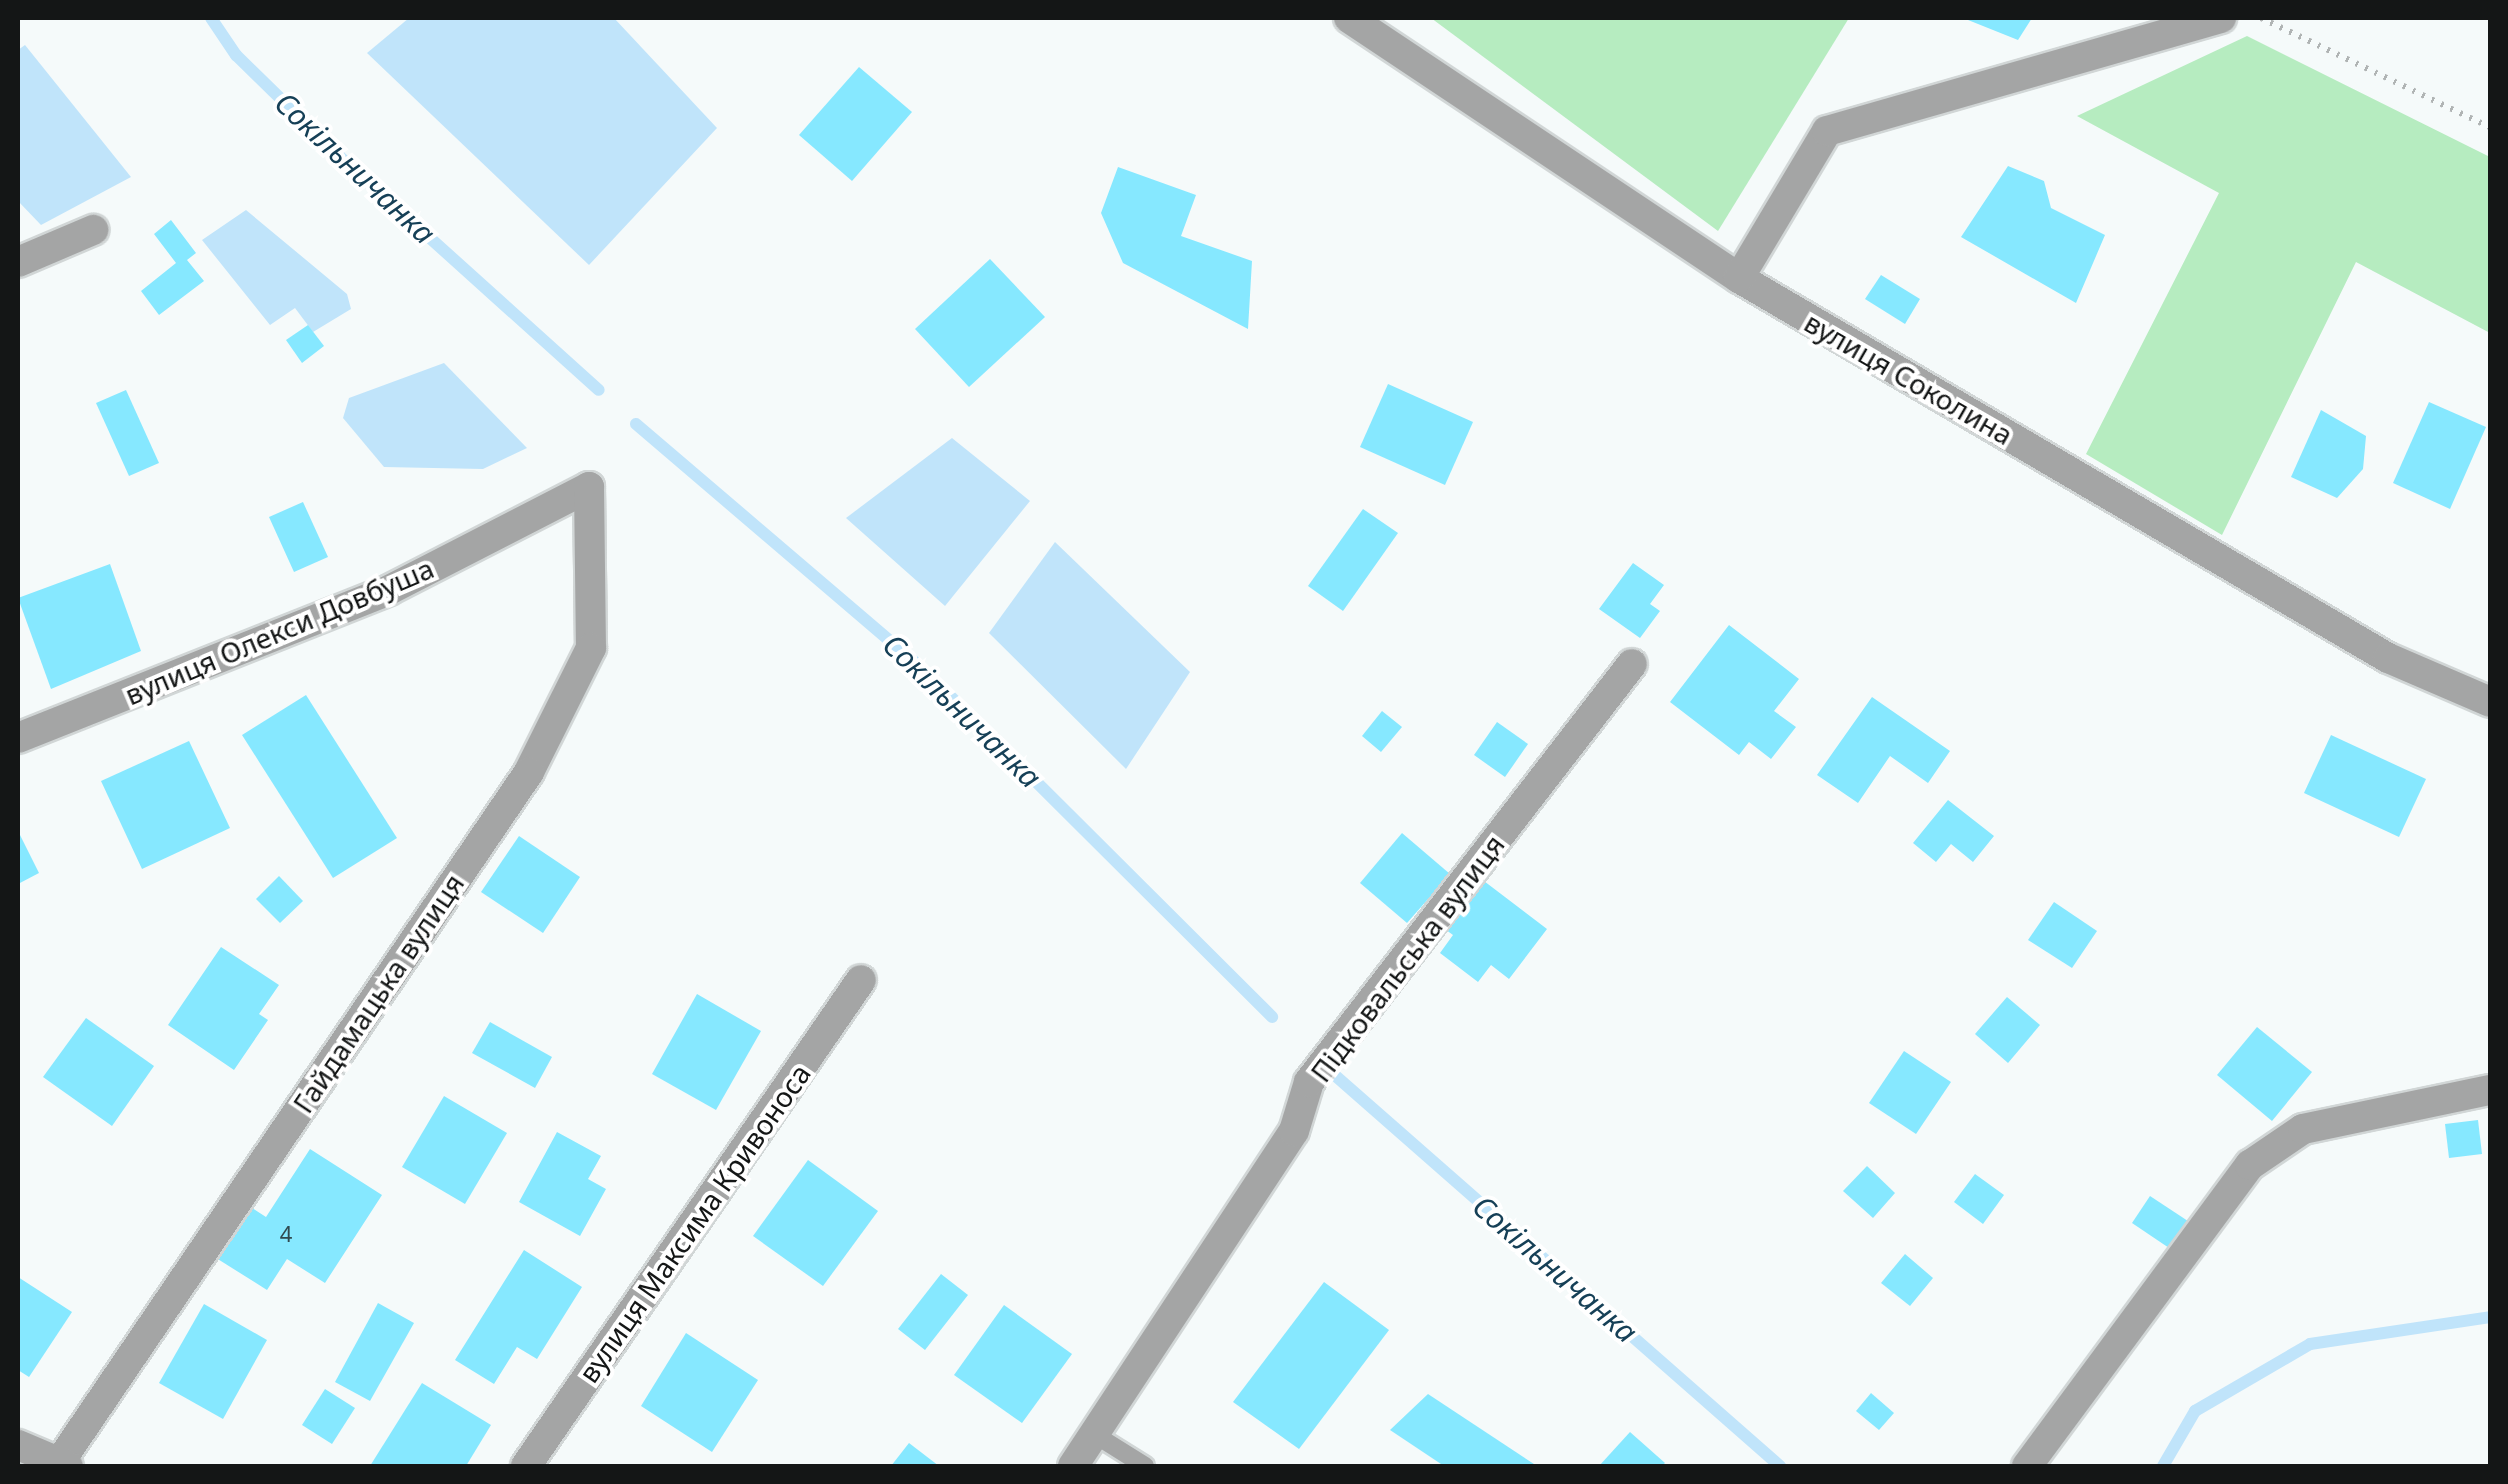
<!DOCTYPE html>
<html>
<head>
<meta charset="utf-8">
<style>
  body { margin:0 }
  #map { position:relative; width:2508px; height:1484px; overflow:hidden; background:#f5fafa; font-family:"Noto Sans",sans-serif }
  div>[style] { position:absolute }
  .green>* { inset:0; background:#b6ecc0 }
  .water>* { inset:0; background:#c0e4fa }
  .stream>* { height:12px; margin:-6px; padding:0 6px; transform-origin:6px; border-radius:6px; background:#c0e4fa }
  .building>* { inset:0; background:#86e8ff }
  .path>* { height:6px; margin-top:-3px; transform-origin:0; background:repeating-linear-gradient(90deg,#b0b4b4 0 2.5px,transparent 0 10.5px) }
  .roads { filter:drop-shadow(2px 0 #d1d6d6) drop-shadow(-2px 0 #d1d6d6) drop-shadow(0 2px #d1d6d6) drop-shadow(0 -2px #d1d6d6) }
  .lane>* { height:18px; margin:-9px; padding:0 9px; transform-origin:9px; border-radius:9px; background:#a4a5a5 }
  .street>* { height:30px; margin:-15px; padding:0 15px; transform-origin:15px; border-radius:15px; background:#a4a5a5 }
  span { translate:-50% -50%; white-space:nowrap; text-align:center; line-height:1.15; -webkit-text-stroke:8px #fff; paint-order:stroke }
  .number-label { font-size:22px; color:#304a50 }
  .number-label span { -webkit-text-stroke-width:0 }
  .street-label { font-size:28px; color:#141616 }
  .water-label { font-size:30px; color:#164057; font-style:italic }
  .frame { position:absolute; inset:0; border:20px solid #141616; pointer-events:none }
</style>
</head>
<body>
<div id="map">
  <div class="green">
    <i style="clip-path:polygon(1431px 18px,1849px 18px,1718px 231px)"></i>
    <i style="clip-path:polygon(2247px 36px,2490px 157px,2490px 333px,2356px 262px,2222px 535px,2086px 454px,2219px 193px,2077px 116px)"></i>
  </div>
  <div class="water">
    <i style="clip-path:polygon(409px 18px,614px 18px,717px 128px,589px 265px,367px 53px)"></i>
    <i style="clip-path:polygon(25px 45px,131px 177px,41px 225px,18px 201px,18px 50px)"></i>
    <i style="clip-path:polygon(246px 210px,347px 294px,351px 309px,313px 332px,295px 308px,270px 325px,202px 240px)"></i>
    <i style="clip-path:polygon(444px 363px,527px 448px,483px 469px,384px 467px,343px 418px,349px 398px)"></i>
    <i style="clip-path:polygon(952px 438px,1030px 501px,945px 606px,846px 518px)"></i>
    <i style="clip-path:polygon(1055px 542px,1190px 672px,1126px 769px,989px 633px)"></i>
  </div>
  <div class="stream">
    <i style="left:211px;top:18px;width:45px;rotate:56deg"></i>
    <i style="left:236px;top:55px;width:146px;rotate:44.4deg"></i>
    <i style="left:340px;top:157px;width:348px;rotate:42deg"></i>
    <i style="left:636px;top:424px;width:377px;rotate:40.5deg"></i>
    <i style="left:923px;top:669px;width:493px;rotate:44.9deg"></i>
    <i style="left:1330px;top:1071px;width:599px;rotate:41.28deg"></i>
    <i style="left:2163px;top:1466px;width:64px;rotate:-59.8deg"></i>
    <i style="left:2195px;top:1411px;width:133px;rotate:-30.2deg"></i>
    <i style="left:2310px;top:1344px;width:182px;rotate:-8.5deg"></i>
  </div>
  <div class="building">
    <i style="clip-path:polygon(1963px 18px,2032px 18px,2018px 40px)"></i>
    <i style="clip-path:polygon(859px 67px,912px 112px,852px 181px,799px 135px)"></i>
    <i style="clip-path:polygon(2008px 166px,2044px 181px,2051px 208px,2105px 235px,2076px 303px,1961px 237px)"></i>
    <i style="clip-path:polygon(1118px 167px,1196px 195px,1181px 236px,1252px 261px,1248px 329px,1123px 263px,1101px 213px)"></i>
    <i style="clip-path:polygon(171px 220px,196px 253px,187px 260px,204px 281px,159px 315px,141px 291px,176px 263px,154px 234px)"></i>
    <i style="clip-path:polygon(990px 259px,1045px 317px,969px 387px,915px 329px)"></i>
    <i style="clip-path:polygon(1881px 275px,1920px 299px,1905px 324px,1865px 299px)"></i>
    <i style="clip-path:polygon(308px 325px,324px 346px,302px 363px,286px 340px)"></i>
    <i style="clip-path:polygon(1388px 384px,1473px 422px,1445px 485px,1360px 447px)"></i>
    <i style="clip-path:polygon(126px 390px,159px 463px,129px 476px,96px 403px)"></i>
    <i style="clip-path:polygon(2429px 402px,2486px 427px,2450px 509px,2393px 483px)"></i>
    <i style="clip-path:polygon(2321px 410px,2366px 436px,2363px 469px,2337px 498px,2291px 477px)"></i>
    <i style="clip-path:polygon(303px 502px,328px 557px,294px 572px,269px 517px)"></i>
    <i style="clip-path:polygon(1363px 509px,1398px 533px,1343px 611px,1308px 586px)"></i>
    <i style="clip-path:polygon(1633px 563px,1664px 585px,1650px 604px,1660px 611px,1640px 638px,1599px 609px)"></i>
    <i style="clip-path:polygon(110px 564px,141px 651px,51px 689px,18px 598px)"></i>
    <i style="clip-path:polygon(1729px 625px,1799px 679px,1774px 711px,1796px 727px,1771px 759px,1749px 742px,1739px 755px,1670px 702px)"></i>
    <i style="clip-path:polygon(306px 695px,397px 838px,333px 878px,242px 735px)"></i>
    <i style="clip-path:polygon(1872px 697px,1950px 751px,1928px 783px,1890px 756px,1858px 803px,1817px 775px)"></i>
    <i style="clip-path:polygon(1382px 711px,1402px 727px,1381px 752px,1362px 736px)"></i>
    <i style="clip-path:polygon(1497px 722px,1528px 744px,1505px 777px,1474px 755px)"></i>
    <i style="clip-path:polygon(2331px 735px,2426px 779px,2399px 837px,2304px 793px)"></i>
    <i style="clip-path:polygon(189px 741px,230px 828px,142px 869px,101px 781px)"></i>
    <i style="clip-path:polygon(1948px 800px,1994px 836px,1973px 862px,1951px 844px,1936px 862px,1913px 843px)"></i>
    <i style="clip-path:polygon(18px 831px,39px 873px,18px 884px)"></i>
    <i style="clip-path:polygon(1402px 833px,1450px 874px,1407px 923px,1360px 883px)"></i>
    <i style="clip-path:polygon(519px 836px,580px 877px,543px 933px,481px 892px)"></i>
    <i style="clip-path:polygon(279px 876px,303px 901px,280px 923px,256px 899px)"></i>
    <i style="clip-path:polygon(1480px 878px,1547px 929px,1509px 979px,1491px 965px,1478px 982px,1440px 953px,1453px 935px,1442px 927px)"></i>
    <i style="clip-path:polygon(2054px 902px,2097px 931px,2072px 968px,2028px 940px)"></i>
    <i style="clip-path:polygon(221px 947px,279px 985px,259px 1014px,268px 1020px,234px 1070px,168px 1025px)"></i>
    <i style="clip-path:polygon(697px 994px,761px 1031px,716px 1110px,652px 1074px)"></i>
    <i style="clip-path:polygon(2007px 997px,2040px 1025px,2008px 1063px,1975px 1034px)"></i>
    <i style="clip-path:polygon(86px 1018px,154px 1066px,112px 1126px,43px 1077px)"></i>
    <i style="clip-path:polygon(490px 1022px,552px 1057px,535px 1088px,472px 1053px)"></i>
    <i style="clip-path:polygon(2257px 1027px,2312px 1072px,2272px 1121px,2217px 1075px)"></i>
    <i style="clip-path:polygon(1904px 1051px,1951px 1082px,1916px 1134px,1869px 1103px)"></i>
    <i style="clip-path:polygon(444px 1096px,507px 1133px,465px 1204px,402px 1167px)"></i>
    <i style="clip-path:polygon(2478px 1120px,2482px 1154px,2449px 1158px,2445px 1124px)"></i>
    <i style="clip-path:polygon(557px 1132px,601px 1156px,588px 1179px,606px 1189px,580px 1236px,519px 1202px)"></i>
    <i style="clip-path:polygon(310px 1149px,382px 1195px,325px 1283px,287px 1259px,267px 1290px,205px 1251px,238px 1199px,266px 1217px)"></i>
    <i style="clip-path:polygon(808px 1160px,878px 1211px,823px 1286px,753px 1236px)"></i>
    <i style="clip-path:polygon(1867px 1166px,1895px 1193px,1873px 1218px,1843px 1191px)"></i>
    <i style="clip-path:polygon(1975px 1174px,2004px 1195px,1983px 1224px,1954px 1202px)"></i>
    <i style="clip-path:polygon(2150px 1196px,2194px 1225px,2175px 1252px,2132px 1223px)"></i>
    <i style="clip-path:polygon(524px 1250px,582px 1287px,537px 1359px,517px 1347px,494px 1384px,455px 1360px)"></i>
    <i style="clip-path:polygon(1905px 1254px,1933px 1278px,1910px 1306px,1881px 1283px)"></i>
    <i style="clip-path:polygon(941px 1274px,968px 1295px,925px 1350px,898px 1329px)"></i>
    <i style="clip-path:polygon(18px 1277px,72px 1312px,29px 1377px,18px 1370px)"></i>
    <i style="clip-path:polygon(1324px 1282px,1389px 1330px,1299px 1449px,1233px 1402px)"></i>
    <i style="clip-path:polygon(378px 1303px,414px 1323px,370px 1401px,335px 1382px)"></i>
    <i style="clip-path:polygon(204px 1304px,267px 1340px,223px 1419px,159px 1383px)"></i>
    <i style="clip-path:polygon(1004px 1305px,1072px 1354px,1022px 1423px,954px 1375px)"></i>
    <i style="clip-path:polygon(686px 1333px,758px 1380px,712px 1452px,641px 1406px)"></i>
    <i style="clip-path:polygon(422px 1383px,491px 1425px,466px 1466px,370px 1466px)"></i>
    <i style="clip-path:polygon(325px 1389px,355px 1408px,332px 1444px,302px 1425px)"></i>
    <i style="clip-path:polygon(1871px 1393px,1894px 1413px,1879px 1430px,1856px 1411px)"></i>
    <i style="clip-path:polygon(1428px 1394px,1537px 1466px,1444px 1466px,1390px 1430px)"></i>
    <i style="clip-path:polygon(1630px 1432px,1665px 1463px,1662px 1466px,1599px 1466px)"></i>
    <i style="clip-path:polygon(909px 1443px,939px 1466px,891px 1466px)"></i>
  </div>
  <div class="path">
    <i style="left:2261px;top:18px;width:254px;rotate:25.5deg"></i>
  </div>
  <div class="roads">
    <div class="lane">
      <i style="left:1094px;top:1434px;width:60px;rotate:32.1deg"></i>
    </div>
    <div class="street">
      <i style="left:1349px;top:18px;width:469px;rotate:33.7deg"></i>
      <i style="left:1739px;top:278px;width:752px;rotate:30.35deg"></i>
      <i style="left:2388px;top:658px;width:111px;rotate:23.3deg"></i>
      <i style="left:18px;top:262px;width:82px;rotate:-23.1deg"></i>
      <i style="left:1739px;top:278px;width:171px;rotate:-59.1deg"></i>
      <i style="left:1827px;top:131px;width:410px;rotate:-16deg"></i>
      <i style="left:18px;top:738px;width:399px;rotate:-21.7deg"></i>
      <i style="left:389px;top:590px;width:225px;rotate:-27.2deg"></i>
      <i style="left:589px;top:487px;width:161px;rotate:89.3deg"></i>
      <i style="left:591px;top:648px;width:139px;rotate:116.6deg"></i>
      <i style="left:529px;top:772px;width:836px;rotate:124.22deg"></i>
      <i style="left:18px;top:1445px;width:54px;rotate:22.8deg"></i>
      <i style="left:526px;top:1466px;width:590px;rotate:-55.42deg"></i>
      <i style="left:1073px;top:1466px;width:401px;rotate:-56.6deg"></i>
      <i style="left:1294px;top:1131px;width:51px;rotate:-73deg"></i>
      <i style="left:1309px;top:1082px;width:528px;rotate:-52.31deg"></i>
      <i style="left:2027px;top:1466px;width:375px;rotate:-53.5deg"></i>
      <i style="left:2250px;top:1165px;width:64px;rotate:-34.2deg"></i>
      <i style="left:2303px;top:1129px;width:191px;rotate:-11.8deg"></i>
    </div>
  </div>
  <div class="number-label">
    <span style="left:286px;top:1234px">4</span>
  </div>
  <div class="street-label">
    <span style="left:1909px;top:378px;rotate:30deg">вулиця Соколина</span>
    <span style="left:279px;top:631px;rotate:-23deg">вулиця Олекси Довбуша</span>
    <span style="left:1407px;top:958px;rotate:-53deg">Підковальська вулиця</span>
    <span style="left:378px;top:993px;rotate:-56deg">Гайдамацька вулиця</span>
    <span style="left:694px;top:1223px;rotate:-55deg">вулиця Максима Кривоноса</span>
  </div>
  <div class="water-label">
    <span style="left:355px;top:168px;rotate:43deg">Сокільничанка</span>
    <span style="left:962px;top:711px;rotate:44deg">Сокільничанка</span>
    <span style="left:1555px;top:1269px;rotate:41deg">Сокільничанка</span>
  </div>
  <div class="frame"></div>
</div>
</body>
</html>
